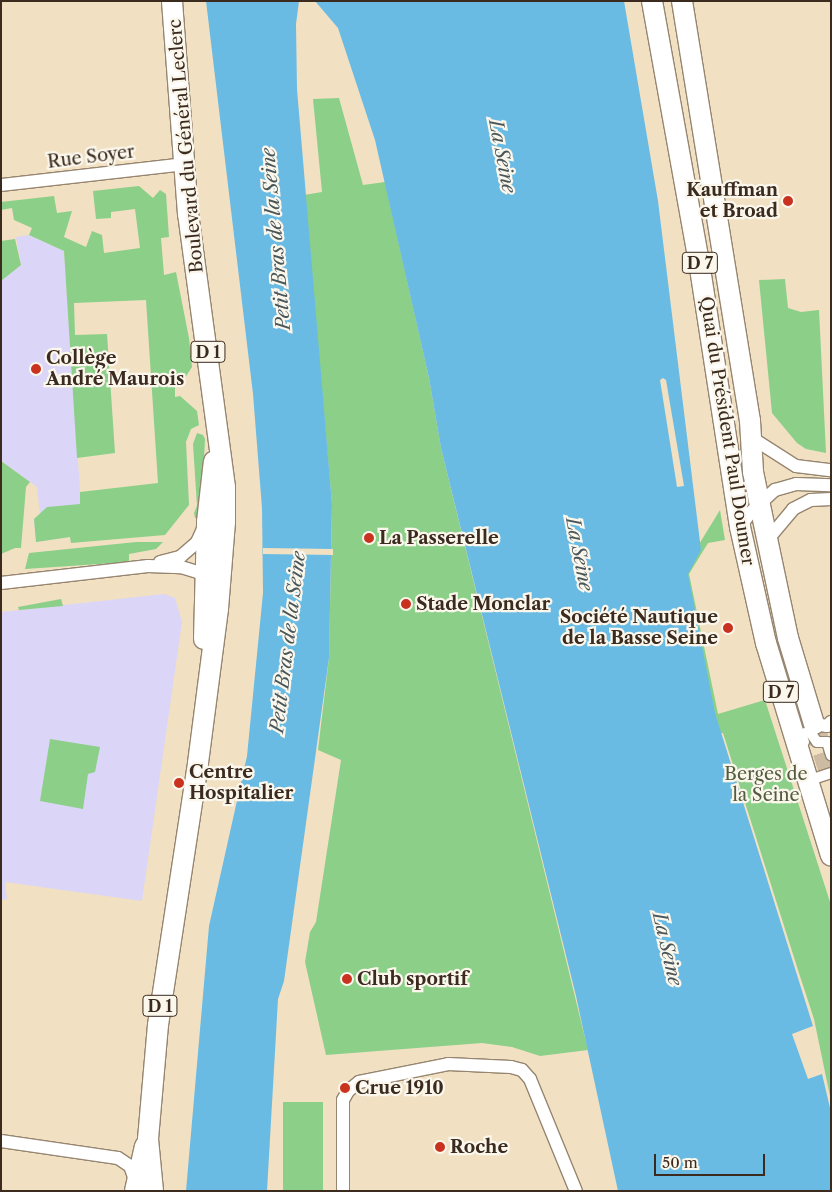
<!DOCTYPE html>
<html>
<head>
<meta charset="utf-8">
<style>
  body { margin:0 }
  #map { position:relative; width:832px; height:1192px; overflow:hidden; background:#f1e0c2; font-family:"Libre Caslon Text",serif }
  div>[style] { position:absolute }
  .built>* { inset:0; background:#dbd6f7 }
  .green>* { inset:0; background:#8bcf89 }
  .water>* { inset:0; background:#69bbe4 }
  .pier>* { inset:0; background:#f1e0c2 }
  .primary-tunnel>* { height:20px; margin-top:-10px; transform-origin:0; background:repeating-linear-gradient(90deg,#cdbca1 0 20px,transparent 0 30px) }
  .roads { filter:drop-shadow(1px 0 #968570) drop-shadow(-1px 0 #968570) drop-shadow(0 1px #968570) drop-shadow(0 -1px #968570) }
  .pedestrian>* { height:10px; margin:-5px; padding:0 5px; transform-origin:5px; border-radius:5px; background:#fff }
  .minor>* { height:12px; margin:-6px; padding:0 6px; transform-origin:6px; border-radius:6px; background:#fff }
  .primary>* { height:20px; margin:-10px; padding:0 10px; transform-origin:10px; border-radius:10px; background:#fff }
  .dots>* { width:14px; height:14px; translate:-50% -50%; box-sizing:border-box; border:2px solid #fbf7ec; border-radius:50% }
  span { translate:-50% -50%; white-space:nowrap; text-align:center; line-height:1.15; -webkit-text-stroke:4.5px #fbf7ec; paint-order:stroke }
  .shield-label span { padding:1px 4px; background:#fbf7ec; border:1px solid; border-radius:4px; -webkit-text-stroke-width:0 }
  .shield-label { font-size:16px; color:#3b2a1e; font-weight:700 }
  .street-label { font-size:18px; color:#3b2a1e }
  .poi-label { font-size:18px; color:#3b2a1e; font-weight:700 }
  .right { translate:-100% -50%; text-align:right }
  .left { translate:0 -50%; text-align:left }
  .park-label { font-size:18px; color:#535c3e }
  .water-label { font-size:19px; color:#495659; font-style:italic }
  .frame { position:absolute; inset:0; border:2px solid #3b2a1e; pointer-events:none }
  .scale { position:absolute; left:654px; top:1154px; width:111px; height:22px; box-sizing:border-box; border:2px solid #3b2a1e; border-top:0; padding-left:6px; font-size:15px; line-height:18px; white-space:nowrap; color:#3b2a1e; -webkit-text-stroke:4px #fbf7ec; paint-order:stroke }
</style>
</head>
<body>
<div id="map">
  <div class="built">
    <i style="clip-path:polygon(29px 235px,64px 251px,83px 535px,36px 542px,34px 519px,40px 514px,37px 487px,1px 461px,1px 281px,21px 265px,16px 237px)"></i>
    <i style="clip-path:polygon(164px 594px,175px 598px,182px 622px,142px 901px,5px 882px,7px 899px,1px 900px,1px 612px)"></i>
  </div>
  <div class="green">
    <i style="clip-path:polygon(339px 98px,363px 185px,385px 182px,429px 378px,441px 448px,588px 1050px,540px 1056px,512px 1047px,482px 1043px,326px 1055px,305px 962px,310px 932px,316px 922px,341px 760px,318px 750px,329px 658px,332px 504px,304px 195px,322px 192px,313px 99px)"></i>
    <i style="clip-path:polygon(139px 186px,153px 198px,160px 190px,166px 194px,169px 237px,161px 238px,164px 275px,176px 272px,189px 338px,192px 367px,181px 384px,175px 385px,175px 397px,180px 396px,197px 411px,199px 425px,191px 429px,186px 442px,189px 505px,165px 535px,71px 543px,70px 537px,36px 542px,34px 519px,47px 507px,80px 504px,80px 492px,158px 483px,146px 300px,74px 303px,75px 335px,107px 334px,115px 453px,77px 458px,64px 251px,29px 235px,32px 228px,14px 220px,12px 208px,1px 210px,1px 202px,54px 196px,57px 213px,72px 211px,64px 237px,86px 247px,92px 231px,102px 235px,104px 253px,140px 248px,135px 209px,111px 212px,111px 218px,96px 219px,93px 191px)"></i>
    <i style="clip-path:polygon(15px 239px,21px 265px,1px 281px,1px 241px)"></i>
    <i style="clip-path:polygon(785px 279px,788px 308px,801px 312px,819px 310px,826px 453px,806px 449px,797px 443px,772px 413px,759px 280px)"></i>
    <i style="clip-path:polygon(197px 433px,203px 435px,205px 439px,201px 518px,195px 518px,194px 513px,197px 506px,193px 444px)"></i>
    <i style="clip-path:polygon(1px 461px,30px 482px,26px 487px,21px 548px,15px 548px,1px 554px)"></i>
    <i style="clip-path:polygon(720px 510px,725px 540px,708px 543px,689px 574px,718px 714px,765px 700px,831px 905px,831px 1101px,814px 1019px,798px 970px,723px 733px,715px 734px,682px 572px)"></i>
    <i style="clip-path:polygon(136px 542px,163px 542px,156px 549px,129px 554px,129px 562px,25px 569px,29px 553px)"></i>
    <i style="clip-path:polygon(61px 599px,63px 606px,19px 610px,18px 607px)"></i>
    <i style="clip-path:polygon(50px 739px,100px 747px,95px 772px,88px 774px,83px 809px,40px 801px)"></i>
    <i style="clip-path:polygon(283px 1102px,323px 1102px,323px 1191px,283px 1191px)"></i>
  </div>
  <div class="water">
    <i style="clip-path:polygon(206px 1px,299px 1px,296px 24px,297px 89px,332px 504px,329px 658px,284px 981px,278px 999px,267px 1191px,186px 1191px,209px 926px,247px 756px,263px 593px,262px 508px,253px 394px)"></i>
    <i style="clip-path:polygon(315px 1px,624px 1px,658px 201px,701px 550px,688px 574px,715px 713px,813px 1026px,792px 1034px,808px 1079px,822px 1074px,831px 1112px,831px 1191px,618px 1191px,576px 996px,441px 448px,429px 378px,375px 140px,338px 28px)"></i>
  </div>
  <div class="pier">
    <i style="clip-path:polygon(663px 378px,666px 380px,684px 486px,677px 487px,660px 380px)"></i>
    <i style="clip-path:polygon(263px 548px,333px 549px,333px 555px,263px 554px)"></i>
  </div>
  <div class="primary-tunnel">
    <i style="left:814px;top:724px;width:58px;rotate:72.8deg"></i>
  </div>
  <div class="roads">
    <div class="pedestrian">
      <i style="left:804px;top:742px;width:9px;rotate:-111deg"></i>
      <i style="left:801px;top:734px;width:9px;rotate:-13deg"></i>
      <i style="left:810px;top:732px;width:12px;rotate:55deg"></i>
      <i style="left:817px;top:742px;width:10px"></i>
      <i style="left:827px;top:742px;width:14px;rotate:73deg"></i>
      <i style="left:816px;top:778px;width:16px;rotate:-18deg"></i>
    </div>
    <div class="minor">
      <i style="left:1px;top:185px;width:184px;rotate:-6.5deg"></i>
      <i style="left:752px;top:438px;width:52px;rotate:32.5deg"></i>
      <i style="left:796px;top:466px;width:35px;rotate:7deg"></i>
      <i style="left:740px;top:527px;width:17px;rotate:-54deg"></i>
      <i style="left:750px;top:513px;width:34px;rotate:-43deg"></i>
      <i style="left:775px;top:490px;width:22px;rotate:-16deg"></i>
      <i style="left:796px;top:484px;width:35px;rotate:2deg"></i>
      <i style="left:769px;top:538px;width:38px;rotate:-50deg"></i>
      <i style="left:793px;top:509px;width:20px;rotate:-27deg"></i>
      <i style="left:811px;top:500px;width:20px;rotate:-3deg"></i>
      <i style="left:160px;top:562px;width:21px;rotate:-14deg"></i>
      <i style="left:180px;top:557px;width:23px;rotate:-41deg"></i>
      <i style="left:197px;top:542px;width:17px;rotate:-65deg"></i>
      <i style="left:1px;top:583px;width:148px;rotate:-6.6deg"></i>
      <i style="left:148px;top:566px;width:33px;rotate:2deg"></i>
      <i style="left:181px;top:567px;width:24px;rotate:17deg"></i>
      <i style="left:814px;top:724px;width:13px;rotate:9deg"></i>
      <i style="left:827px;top:726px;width:6px;rotate:-45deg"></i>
      <i style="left:1px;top:1141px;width:118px;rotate:8.3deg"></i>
      <i style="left:118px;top:1158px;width:14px;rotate:34deg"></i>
      <i style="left:130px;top:1166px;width:15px;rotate:70deg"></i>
      <i style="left:343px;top:1191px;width:91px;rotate:-90deg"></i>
      <i style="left:343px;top:1100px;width:10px;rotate:-61deg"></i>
      <i style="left:348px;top:1091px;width:14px;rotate:-39deg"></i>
      <i style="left:359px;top:1082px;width:91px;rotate:-11.4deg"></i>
      <i style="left:448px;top:1064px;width:63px;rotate:2.7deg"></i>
      <i style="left:511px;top:1067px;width:11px;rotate:15deg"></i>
      <i style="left:522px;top:1070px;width:12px;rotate:48deg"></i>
      <i style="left:530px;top:1079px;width:121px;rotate:67.7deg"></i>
    </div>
    <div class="primary">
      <i style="left:652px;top:1px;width:265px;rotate:79.8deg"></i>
      <i style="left:699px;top:262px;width:268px;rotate:81.2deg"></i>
      <i style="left:740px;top:527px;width:119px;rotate:77.4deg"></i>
      <i style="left:766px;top:643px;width:222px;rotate:73deg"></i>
      <i style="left:682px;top:1px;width:425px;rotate:80.8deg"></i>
      <i style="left:750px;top:421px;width:51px;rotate:86.6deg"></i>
      <i style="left:753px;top:472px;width:170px;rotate:78.1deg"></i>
      <i style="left:788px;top:638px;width:90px;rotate:73.2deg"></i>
      <i style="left:204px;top:639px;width:117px;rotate:-88.5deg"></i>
      <i style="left:207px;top:522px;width:61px;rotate:-83.5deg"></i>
      <i style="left:135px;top:1191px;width:46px;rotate:-77.5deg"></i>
      <i style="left:153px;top:1191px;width:52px;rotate:-95.5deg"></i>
      <i style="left:148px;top:1139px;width:114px;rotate:-85deg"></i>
      <i style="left:158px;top:1025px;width:265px;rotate:-81.3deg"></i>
      <i style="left:198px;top:763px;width:155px;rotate:-82.6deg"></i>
      <i style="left:218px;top:609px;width:87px;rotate:-85.4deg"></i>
      <i style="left:225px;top:522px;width:35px;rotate:-90deg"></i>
      <i style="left:225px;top:487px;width:275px;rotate:-97.7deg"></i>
      <i style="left:188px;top:214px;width:214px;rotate:-94.3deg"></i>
    </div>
  </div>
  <div class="dots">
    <i style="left:788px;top:201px;background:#c8321e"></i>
    <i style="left:36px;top:369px;background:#c8321e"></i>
    <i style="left:369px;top:538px;background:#c8321e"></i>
    <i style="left:406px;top:604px;background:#c8321e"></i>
    <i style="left:728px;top:628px;background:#c8321e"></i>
    <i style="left:179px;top:783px;background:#c8321e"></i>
    <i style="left:347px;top:979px;background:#c8321e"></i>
    <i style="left:345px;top:1088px;background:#c8321e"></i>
    <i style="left:440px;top:1147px;background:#c8321e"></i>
  </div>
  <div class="shield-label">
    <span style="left:700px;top:263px">D 7</span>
    <span style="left:208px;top:352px">D 1</span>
    <span style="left:781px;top:692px">D 7</span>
    <span style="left:160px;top:1006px">D 1</span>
  </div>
  <div class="street-label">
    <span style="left:186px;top:146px;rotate:-95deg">Boulevard du Général Leclerc</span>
    <span style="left:91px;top:157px;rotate:-7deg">Rue Soyer</span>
    <span style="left:727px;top:431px;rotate:81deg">Quai du Président Paul Doumer</span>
  </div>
  <div class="poi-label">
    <span class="right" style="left:778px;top:201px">Kauffman<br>et Broad</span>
    <span class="left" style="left:46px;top:369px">Collège<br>André Maurois</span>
    <span class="left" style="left:379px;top:538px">La Passerelle</span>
    <span class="left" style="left:416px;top:604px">Stade Monclar</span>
    <span class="right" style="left:718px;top:628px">Société Nautique<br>de la Basse Seine</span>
    <span class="left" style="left:189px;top:783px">Centre<br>Hospitalier</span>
    <span class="left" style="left:357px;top:979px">Club sportif</span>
    <span class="left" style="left:355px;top:1088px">Crue 1910</span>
    <span class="left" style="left:450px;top:1147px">Roche</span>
  </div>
  <div class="park-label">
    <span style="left:766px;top:785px">Berges de<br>la Seine</span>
  </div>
  <div class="water-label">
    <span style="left:502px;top:156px;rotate:79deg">La Seine</span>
    <span style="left:276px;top:239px;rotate:-95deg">Petit Bras de la Seine</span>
    <span style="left:579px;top:554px;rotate:79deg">La Seine</span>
    <span style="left:288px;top:642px;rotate:-83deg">Petit Bras de la Seine</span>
    <span style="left:667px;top:949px;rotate:77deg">La Seine</span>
  </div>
  <div class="frame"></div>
  <div class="scale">50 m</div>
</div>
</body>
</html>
